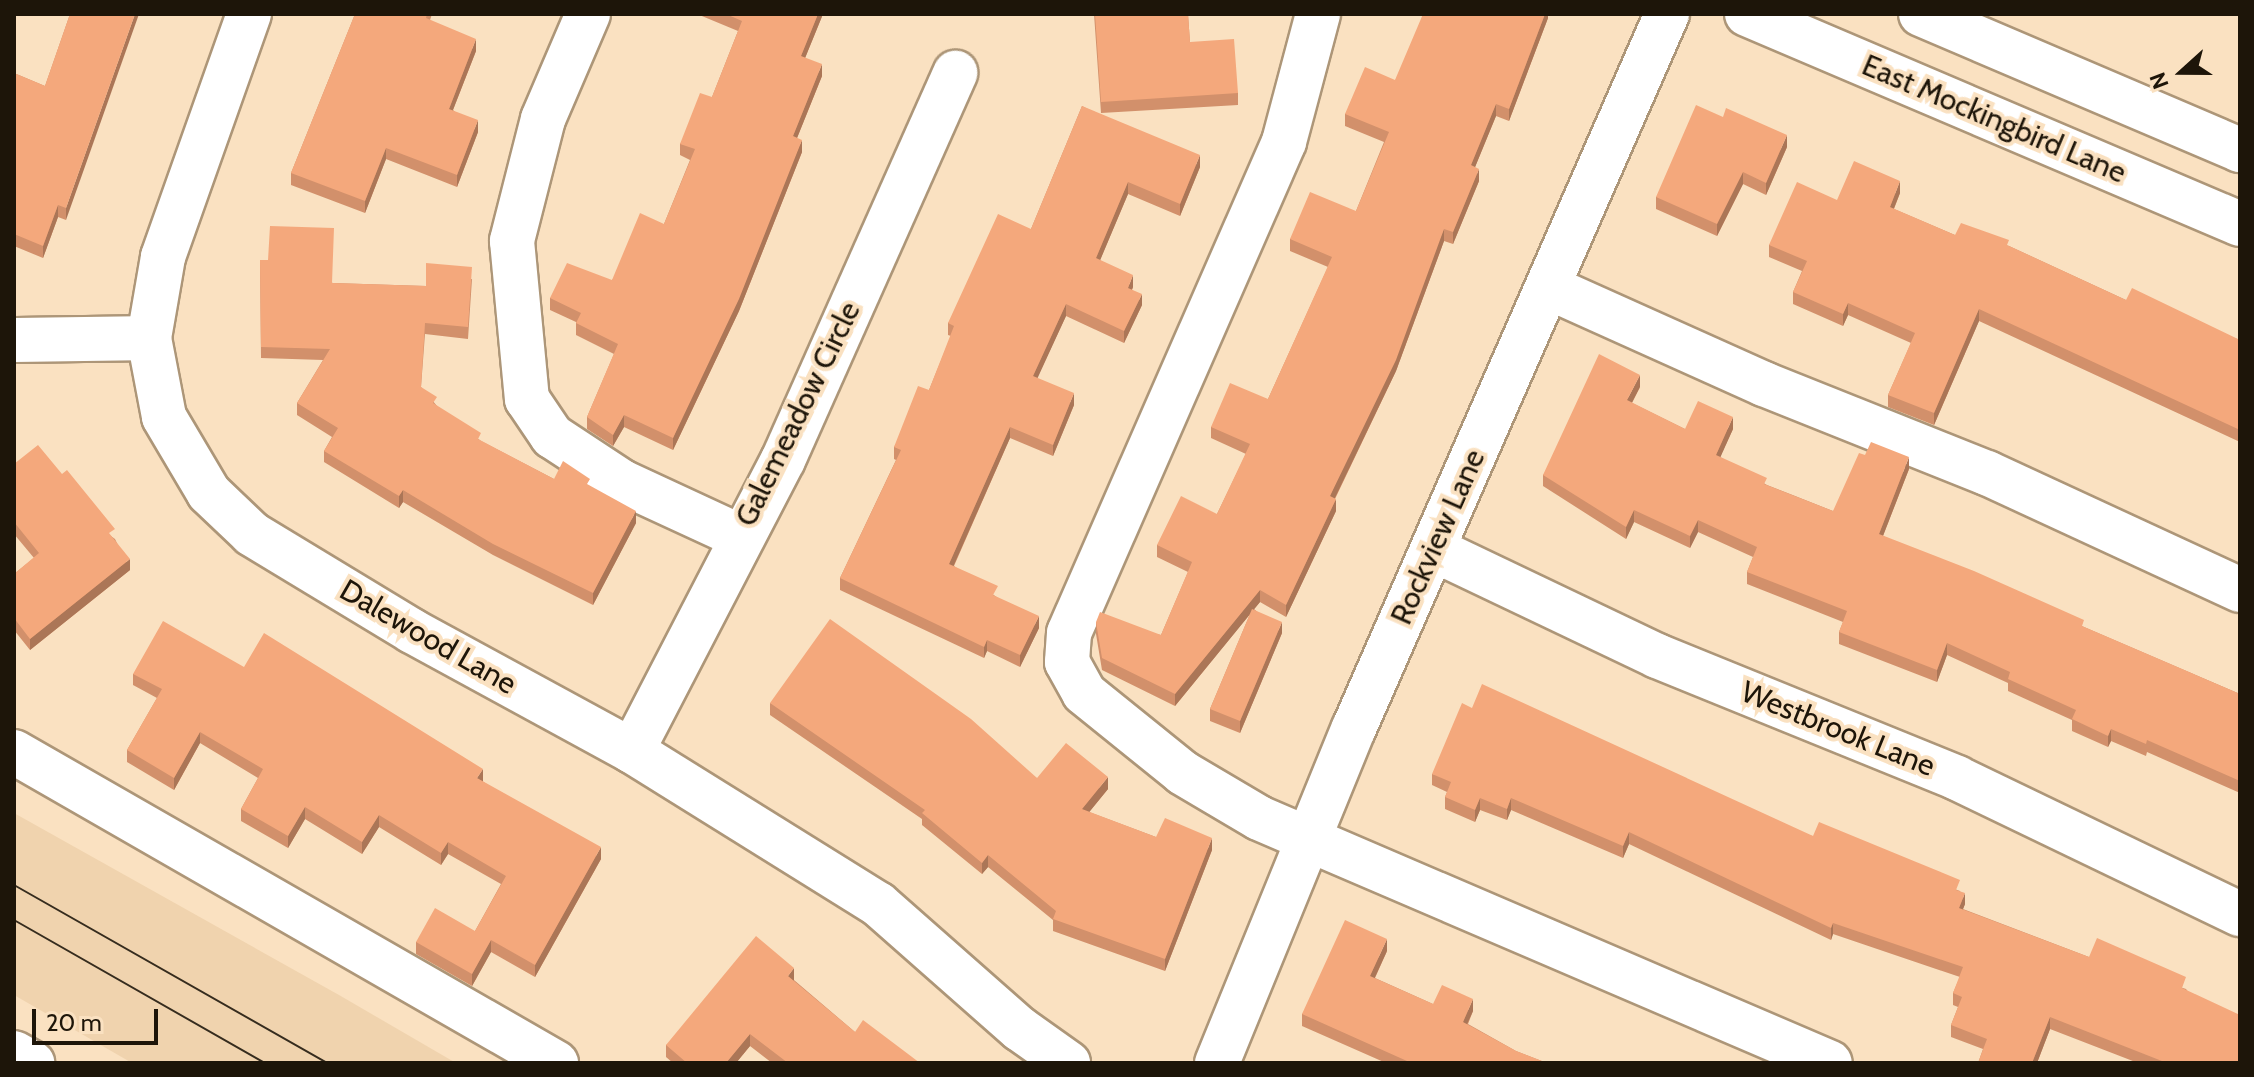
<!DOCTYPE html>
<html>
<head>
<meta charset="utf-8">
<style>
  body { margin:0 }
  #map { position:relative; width:2254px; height:1077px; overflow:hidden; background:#fae1c1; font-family:Cabin,sans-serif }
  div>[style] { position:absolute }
  .built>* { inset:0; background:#f0d3ae }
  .roads { filter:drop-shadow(2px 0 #ad9678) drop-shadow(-2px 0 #ad9678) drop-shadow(0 2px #ad9678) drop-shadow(0 -2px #ad9678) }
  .minor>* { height:44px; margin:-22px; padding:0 22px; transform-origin:22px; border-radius:22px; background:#fff }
  .major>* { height:44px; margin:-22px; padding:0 22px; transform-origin:22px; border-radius:22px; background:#fff }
  .tram>* { height:2px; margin:-1px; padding:0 1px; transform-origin:1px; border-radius:1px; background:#362c1e }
  .wall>* { inset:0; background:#d2906b }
  .shaded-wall>* { inset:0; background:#ab7657 }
  .building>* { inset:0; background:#f4a87c }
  span { translate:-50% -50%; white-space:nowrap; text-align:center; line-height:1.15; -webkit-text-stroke:8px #fae1c1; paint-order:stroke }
  .street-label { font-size:30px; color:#1d1509 }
  .frame { position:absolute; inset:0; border:16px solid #1d1509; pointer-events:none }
  .north { position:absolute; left:2142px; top:32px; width:80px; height:80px; -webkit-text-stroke:6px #fae1c1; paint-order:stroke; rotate:249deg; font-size:22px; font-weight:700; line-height:32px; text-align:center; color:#1d1509 }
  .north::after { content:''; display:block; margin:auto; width:28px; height:36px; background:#1d1509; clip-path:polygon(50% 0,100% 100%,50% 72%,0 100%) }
  .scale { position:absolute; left:32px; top:1009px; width:126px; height:36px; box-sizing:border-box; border:4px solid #1d1509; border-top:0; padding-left:10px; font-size:24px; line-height:28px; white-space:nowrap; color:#1d1509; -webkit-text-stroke:6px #fae1c1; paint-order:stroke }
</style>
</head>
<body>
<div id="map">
  <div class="built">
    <i style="clip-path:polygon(14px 813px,339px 995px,456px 1063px,132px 1063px,14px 995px)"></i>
  </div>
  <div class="roads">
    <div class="minor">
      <i style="left:249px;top:14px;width:258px;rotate:109.5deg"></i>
      <i style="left:163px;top:257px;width:82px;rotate:99.8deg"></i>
      <i style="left:149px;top:338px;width:80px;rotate:79.2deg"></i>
      <i style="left:164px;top:417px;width:88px;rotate:59.4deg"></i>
      <i style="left:209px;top:493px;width:59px;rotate:43.6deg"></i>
      <i style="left:252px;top:534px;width:187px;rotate:31.2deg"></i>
      <i style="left:412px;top:631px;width:251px;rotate:28.6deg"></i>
      <i style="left:632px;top:751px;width:290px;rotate:31.9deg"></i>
      <i style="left:878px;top:904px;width:189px;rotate:41.4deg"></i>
      <i style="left:1020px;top:1029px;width:59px;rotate:35.3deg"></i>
      <i style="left:588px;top:14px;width:114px;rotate:113.2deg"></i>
      <i style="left:543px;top:119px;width:126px;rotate:104.3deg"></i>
      <i style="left:512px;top:241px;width:159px;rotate:84.6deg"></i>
      <i style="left:527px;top:399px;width:45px;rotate:56deg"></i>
      <i style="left:552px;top:436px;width:84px;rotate:33.3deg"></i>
      <i style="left:622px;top:482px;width:129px;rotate:24.8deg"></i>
      <i style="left:1318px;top:14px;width:132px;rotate:104.9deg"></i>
      <i style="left:1284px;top:142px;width:536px;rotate:113.65deg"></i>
      <i style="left:1069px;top:633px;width:29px;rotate:94deg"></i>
      <i style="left:1067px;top:662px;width:35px;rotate:61deg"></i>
      <i style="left:1084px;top:693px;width:127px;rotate:38.9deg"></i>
      <i style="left:1183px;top:773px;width:88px;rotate:30.6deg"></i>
      <i style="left:1259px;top:818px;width:621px;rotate:23.22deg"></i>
      <i style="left:1548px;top:287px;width:237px;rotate:24.2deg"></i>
      <i style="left:1764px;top:384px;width:240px;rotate:21.8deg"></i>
      <i style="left:1987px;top:473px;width:279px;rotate:24.8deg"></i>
      <i style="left:14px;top:340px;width:135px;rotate:-0.8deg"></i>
      <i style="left:1433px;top:549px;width:248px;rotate:25.5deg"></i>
      <i style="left:1657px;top:656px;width:324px;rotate:22.1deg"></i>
      <i style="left:1957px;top:778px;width:314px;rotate:25.7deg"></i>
      <i style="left:632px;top:751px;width:328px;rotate:-62.6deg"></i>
      <i style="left:783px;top:460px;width:424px;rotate:-66deg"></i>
      <i style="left:14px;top:752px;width:625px;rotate:29.85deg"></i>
      <i style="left:14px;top:1053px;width:21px;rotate:29deg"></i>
      <i style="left:1217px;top:1063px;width:362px;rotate:-67.8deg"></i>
      <i style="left:1354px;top:728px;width:780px;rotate:-66.33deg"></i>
    </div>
    <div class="major">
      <i style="left:1747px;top:14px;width:536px;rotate:23.07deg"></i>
      <i style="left:1921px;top:14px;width:347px;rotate:23.1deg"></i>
    </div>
  </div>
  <div class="tram">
    <i style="left:14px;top:885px;width:360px;rotate:29.6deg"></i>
    <i style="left:14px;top:920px;width:289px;rotate:29.7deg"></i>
  </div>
  <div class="wall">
    <i style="clip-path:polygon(70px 14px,66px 220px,58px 217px,43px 258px,14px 246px,14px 73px,45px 86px)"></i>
    <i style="clip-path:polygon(355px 14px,432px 14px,430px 20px,476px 51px,453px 110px,478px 132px,457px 187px,386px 159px,365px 213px,291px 185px,291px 173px)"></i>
    <i style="clip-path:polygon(697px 14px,823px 14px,805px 58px,822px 76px,797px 138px,802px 152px,739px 311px,673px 450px,624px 427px,613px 446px,587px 429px,587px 417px,614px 354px,576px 335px,576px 322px,550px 310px,550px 298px,612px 280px,664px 224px,690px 160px,680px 155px,680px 144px,712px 97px,738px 31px)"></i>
    <i style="clip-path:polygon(1094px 14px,1188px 14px,1190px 42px,1238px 93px,1238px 105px,1101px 113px)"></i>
    <i style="clip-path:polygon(1548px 14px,1548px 18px,1509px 121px,1496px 116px,1475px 167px,1479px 181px,1453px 244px,1444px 241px,1396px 371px,1335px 499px,1336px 511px,1286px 617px,1260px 602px,1254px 609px,1282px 633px,1240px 733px,1210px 721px,1210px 709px,1250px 614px,1175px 706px,1102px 670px,1096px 634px,1096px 622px,1161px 635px,1188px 572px,1157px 557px,1157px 545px,1217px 514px,1246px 454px,1211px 438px,1211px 427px,1268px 399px,1328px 267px,1290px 251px,1290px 239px,1356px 211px,1384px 142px,1345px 126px,1345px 114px,1395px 80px)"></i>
    <i style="clip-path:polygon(1082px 106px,1200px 167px,1180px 216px,1128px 194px,1100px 260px,1133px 287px,1132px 290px,1142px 305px,1124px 343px,1066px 316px,1037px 378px,1074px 405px,1053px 456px,1010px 438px,954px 566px,1039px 628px,1020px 667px,987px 651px,984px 658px,840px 590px,840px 578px,896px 460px,894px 459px,894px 447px,929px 390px,951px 336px,948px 335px,948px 323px,1031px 229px)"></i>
    <i style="clip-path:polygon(1787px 147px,1766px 195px,1743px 184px,1717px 236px,1656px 209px,1656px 197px)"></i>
    <i style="clip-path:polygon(1900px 193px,1894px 209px,1955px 235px,2009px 246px,2126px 300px,2240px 340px,2240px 442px,1979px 321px,1934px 425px,1888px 407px,1888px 395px,1911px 343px,1848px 315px,1843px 326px,1793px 304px,1793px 292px,1802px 271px,1769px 257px,1769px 245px,1837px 200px)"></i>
    <i style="clip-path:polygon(260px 260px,268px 260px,333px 283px,426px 286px,472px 279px,468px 339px,425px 334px,421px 387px,437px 406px,481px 441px,554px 479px,590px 486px,636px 523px,593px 605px,493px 555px,403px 502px,399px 508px,324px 462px,324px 451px,332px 437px,297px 415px,297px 403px,323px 360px,261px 358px)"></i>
    <i style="clip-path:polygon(1640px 387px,1632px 403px,1685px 429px,1733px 429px,1720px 457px,1767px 485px,1833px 511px,1909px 469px,1883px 536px,2084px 627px,2240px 694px,2240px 793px,2147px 752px,2146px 756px,2111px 741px,2108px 747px,2072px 731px,2072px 720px,2008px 691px,2008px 683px,1947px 655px,1937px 682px,1839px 644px,1839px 632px,1843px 622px,1747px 584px,1747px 572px,1753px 557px,1698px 532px,1690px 548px,1634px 522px,1626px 539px,1543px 486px,1543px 475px)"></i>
    <i style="clip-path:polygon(14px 464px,115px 539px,130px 570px,30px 650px,14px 630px,14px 574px,34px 558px,14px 534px)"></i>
    <i style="clip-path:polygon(244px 667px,482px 781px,601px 859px,535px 977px,491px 952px,472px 986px,416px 954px,416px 942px,475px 931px,501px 884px,448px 854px,441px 865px,379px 827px,362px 854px,305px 819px,288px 848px,241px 821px,241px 809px,258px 778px,200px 743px,174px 790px,127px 762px,127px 750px,157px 698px,133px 685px,133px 674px)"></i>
    <i style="clip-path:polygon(770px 703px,1037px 778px,1108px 789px,1089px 812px,1156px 837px,1212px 850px,1165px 971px,1053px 931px,1053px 920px,988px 867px,982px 874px,922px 825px,922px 819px,770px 715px)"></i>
    <i style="clip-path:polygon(1432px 774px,1813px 836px,1960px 891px,1965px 904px,1963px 909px,2089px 957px,2186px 989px,2240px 1063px,2138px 1063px,2050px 1029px,2037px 1063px,1978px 1063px,1983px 1049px,1951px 1037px,1951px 1025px,1958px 1007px,1953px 1005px,1953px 993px,1960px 977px,1833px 934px,1831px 940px,1629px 844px,1623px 858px,1511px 810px,1507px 820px,1480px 810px,1475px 822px,1445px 809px,1445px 797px,1447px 792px,1432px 785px)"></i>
    <i style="clip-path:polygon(1387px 951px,1375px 978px,1433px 1004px,1473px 1011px,1468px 1024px,1516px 1051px,1547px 1063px,1386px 1063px,1302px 1026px,1302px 1014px)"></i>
    <i style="clip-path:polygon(794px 980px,855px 1032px,920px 1063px,772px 1063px,750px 1046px,736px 1063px,673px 1063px,666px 1057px,666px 1045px)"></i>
  </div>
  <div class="shaded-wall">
    <i style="clip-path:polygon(135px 14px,139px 14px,66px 220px,66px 208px)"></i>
    <i style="clip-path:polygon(818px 14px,823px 14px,801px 68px,801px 56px)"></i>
    <i style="clip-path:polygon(1545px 14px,1548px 14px,1548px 18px,1509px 121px,1509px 109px)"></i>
    <i style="clip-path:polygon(476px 39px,476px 51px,449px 120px,449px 109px)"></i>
    <i style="clip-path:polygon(822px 64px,822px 76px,793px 148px,793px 136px)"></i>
    <i style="clip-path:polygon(1496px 104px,1496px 116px,1471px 177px,1471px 165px)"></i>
    <i style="clip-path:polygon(478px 120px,478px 132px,457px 187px,457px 175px)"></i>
    <i style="clip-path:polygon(1787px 135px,1787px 147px,1766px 195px,1766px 183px)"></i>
    <i style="clip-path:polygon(802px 140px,802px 152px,739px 311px,673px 450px,673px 438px)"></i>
    <i style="clip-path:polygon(386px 148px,386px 159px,365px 213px,365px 201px)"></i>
    <i style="clip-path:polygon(1200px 155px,1200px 167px,1180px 216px,1180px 204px)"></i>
    <i style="clip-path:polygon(1479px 169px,1479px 181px,1453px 244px,1453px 232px)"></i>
    <i style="clip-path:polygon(1743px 172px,1743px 184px,1717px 236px,1717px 224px)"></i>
    <i style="clip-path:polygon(1900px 181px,1900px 193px,1890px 218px,1890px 207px)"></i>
    <i style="clip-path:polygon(1128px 182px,1128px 194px,1096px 270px,1096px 258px)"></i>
    <i style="clip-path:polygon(58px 205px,58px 217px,43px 258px,43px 246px)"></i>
    <i style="clip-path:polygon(1444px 229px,1444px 241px,1396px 371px,1330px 508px,1330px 496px)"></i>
    <i style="clip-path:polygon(1133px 275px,1133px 287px,1128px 299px,1128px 288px)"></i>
    <i style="clip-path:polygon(1142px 294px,1142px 305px,1124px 343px,1124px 331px)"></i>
    <i style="clip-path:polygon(1848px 303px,1848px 315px,1843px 326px,1843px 314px)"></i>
    <i style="clip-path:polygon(1066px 304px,1066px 316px,1033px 388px,1033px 376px)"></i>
    <i style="clip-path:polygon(1979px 309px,1979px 321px,1934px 425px,1934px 413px)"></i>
    <i style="clip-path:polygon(1640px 375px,1640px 387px,1627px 412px,1627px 400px)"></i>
    <i style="clip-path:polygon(1074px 393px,1074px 405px,1053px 456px,1053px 445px)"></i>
    <i style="clip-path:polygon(624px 415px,624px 427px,613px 446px,613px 435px)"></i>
    <i style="clip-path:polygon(1733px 417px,1733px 429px,1716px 467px,1716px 455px)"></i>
    <i style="clip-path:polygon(1010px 427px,1010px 438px,949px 576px,949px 564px)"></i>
    <i style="clip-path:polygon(1909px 457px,1909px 469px,1879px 546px,1879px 534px)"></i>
    <i style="clip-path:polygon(403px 490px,403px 502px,399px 508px,399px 496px)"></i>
    <i style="clip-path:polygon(1336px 499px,1336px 511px,1286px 617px,1286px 605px)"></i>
    <i style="clip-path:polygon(1634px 510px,1634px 522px,1626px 539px,1626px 527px)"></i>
    <i style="clip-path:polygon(636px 511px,636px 523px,593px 605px,593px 593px)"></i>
    <i style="clip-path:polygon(1698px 520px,1698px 532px,1690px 548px,1690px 536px)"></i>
    <i style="clip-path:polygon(130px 559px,130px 570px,30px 650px,30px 639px)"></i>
    <i style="clip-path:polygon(1260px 590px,1260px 602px,1175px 706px,1175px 694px)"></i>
    <i style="clip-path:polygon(1039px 616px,1039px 628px,1020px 667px,1020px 655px)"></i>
    <i style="clip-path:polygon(1282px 622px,1282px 633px,1240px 733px,1240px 721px)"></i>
    <i style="clip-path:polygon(987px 640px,987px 651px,984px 658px,984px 647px)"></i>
    <i style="clip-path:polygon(1947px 643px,1947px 655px,1937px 682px,1937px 670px)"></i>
    <i style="clip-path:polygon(2111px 729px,2111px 741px,2108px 747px,2108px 736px)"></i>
    <i style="clip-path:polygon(200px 732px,200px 743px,174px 790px,174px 778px)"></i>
    <i style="clip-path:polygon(483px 769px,483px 781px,477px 790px,477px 778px)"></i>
    <i style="clip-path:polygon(1108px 777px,1108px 789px,1082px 821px,1082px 809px)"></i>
    <i style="clip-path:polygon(1480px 798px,1480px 810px,1475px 822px,1475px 810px)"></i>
    <i style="clip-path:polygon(1511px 798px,1511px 810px,1507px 820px,1507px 809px)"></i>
    <i style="clip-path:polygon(305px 807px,305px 819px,288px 848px,288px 836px)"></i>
    <i style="clip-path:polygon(379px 815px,379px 827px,362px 854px,362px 842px)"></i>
    <i style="clip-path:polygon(1629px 832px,1629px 844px,1623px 858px,1623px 846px)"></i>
    <i style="clip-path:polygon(1212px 838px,1212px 850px,1165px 971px,1165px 959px)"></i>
    <i style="clip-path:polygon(448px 842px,448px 854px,441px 865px,441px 853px)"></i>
    <i style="clip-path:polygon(601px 847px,601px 859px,535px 977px,535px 965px)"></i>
    <i style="clip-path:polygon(988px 855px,988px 867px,982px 874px,982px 863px)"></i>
    <i style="clip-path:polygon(1965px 893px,1965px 904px,1959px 919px,1959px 908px)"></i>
    <i style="clip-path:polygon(1833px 923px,1833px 934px,1831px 940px,1831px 928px)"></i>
    <i style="clip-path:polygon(1387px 939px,1387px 951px,1370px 988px,1370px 976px)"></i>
    <i style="clip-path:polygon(491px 940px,491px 952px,472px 986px,472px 974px)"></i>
    <i style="clip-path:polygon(794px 968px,794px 980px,788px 988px,788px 976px)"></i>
    <i style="clip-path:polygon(1473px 999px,1473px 1011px,1463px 1033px,1463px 1022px)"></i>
    <i style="clip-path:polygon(2050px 1017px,2050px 1029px,2037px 1063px,2032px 1063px)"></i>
    <i style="clip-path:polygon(750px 1034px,750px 1046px,736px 1063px,726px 1063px)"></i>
  </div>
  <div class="building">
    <i style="clip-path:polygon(70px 14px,135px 14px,66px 208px,58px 205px,43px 246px,14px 234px,14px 73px,45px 86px)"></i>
    <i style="clip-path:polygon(355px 14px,427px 14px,426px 18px,476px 39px,449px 109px,478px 120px,457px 175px,386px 148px,365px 201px,291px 173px)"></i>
    <i style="clip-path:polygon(726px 14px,818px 14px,801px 56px,822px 64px,793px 136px,802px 140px,739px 299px,673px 438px,624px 415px,613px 435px,587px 417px,618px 344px,576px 323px,581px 313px,550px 298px,567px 263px,612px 280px,640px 213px,664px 224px,695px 149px,680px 144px,700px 93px,712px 97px,742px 21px)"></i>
    <i style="clip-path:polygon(1095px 14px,1188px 14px,1190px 42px,1234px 39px,1238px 93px,1101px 102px)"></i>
    <i style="clip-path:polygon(1423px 14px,1545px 14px,1509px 109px,1496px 104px,1471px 165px,1479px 169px,1453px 232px,1444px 229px,1396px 360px,1330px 496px,1336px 499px,1286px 605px,1260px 590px,1175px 694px,1102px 658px,1096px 622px,1100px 612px,1161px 635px,1192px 562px,1157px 545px,1181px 496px,1217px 514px,1250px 444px,1211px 427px,1230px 383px,1268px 399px,1332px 257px,1290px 239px,1310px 192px,1356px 211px,1389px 132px,1345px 114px,1365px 67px,1395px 80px)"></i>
    <i style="clip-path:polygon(1696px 105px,1723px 117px,1726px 108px,1787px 135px,1766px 183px,1743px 172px,1717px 224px,1656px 197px)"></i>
    <i style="clip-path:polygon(1082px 106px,1200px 155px,1180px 204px,1128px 182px,1096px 258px,1133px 275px,1128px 288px,1142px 294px,1124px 331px,1066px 304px,1033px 376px,1074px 393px,1053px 445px,1010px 427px,949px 564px,998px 586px,993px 595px,1039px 616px,1020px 655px,987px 640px,984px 647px,840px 578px,901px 450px,894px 447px,918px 386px,929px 390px,954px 326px,948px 323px,998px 214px,1031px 229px)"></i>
    <i style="clip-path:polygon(1854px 161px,1900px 181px,1890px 207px,1955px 235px,1961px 223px,2009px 240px,2007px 245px,2126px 300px,2132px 288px,2240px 340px,2240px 430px,1979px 309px,1934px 413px,1888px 395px,1915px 333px,1848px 303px,1843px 314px,1793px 292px,1807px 261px,1769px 245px,1797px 182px,1837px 200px)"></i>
    <i style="clip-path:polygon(270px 226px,334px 228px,332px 283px,426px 286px,426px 263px,472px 267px,468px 327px,425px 323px,421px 387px,437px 397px,433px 403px,481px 433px,478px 439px,554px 479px,563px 461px,590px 479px,587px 484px,636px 511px,593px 593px,493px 544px,403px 490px,399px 496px,324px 451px,338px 428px,297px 403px,330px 349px,261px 347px,260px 260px,268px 260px)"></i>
    <i style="clip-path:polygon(1599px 354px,1640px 375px,1627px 400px,1685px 429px,1698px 401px,1733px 417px,1716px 455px,1767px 478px,1764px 484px,1833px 511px,1859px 453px,1865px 455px,1871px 442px,1909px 457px,1879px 534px,1974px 571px,2084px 620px,2082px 626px,2240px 694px,2240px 781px,2147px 740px,2146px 744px,2111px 729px,2108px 736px,2072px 719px,2076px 710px,2008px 679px,2010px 672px,1947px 643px,1937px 670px,1839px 632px,1847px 611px,1747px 572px,1757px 547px,1698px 520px,1690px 536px,1634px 510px,1626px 527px,1543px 475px)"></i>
    <i style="clip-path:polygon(38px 445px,62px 474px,67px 470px,115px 529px,109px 533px,130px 559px,30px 639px,14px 618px,14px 574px,39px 553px,14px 522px,14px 464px)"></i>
    <i style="clip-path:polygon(1252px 609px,1282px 622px,1240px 721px,1210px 709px)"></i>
    <i style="clip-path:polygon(830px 619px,971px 719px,1037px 778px,1066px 743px,1108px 777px,1082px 809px,1156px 837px,1165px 818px,1212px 838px,1165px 959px,1053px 919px,1056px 911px,988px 855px,982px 863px,922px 813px,925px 810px,770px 703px)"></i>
    <i style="clip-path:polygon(163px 621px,244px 667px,264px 633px,483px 769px,477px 778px,601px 847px,535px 965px,491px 940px,472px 974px,416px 942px,435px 908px,475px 931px,506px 876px,448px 842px,441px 853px,379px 815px,362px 842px,305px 807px,288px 836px,241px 809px,263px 769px,200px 732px,174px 778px,127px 750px,162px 689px,133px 674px)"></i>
    <i style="clip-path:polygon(1482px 684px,1813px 836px,1819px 822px,1960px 880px,1956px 890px,1965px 893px,1959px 908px,2089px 957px,2097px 938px,2186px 977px,2182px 988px,2240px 1015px,2240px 1063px,2167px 1063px,2050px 1017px,2032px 1063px,1978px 1063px,1987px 1039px,1951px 1025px,1962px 997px,1953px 993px,1963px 967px,1833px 923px,1831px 928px,1629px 832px,1623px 846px,1511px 798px,1507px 809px,1480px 798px,1475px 810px,1445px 797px,1451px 782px,1432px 774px,1462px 703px,1472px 708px)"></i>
    <i style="clip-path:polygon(1345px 920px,1387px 939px,1370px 976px,1433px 1004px,1442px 985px,1473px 999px,1463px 1022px,1516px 1051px,1547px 1063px,1406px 1063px,1407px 1061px,1302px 1014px)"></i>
    <i style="clip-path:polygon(756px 936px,794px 968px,788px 976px,855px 1032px,863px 1020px,920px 1063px,788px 1063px,750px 1034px,726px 1063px,687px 1063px,666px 1045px)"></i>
  </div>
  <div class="street-label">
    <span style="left:1994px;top:119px;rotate:23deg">East Mockingbird Lane</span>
    <span style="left:798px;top:414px;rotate:-64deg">Galemeadow Circle</span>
    <span style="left:1438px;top:537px;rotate:-66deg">Rockview Lane</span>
    <span style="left:428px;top:637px;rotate:30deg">Dalewood Lane</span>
    <span style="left:1838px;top:729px;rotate:22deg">Westbrook Lane</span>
  </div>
  <div class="frame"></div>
  <div class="north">N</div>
  <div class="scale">20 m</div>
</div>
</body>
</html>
